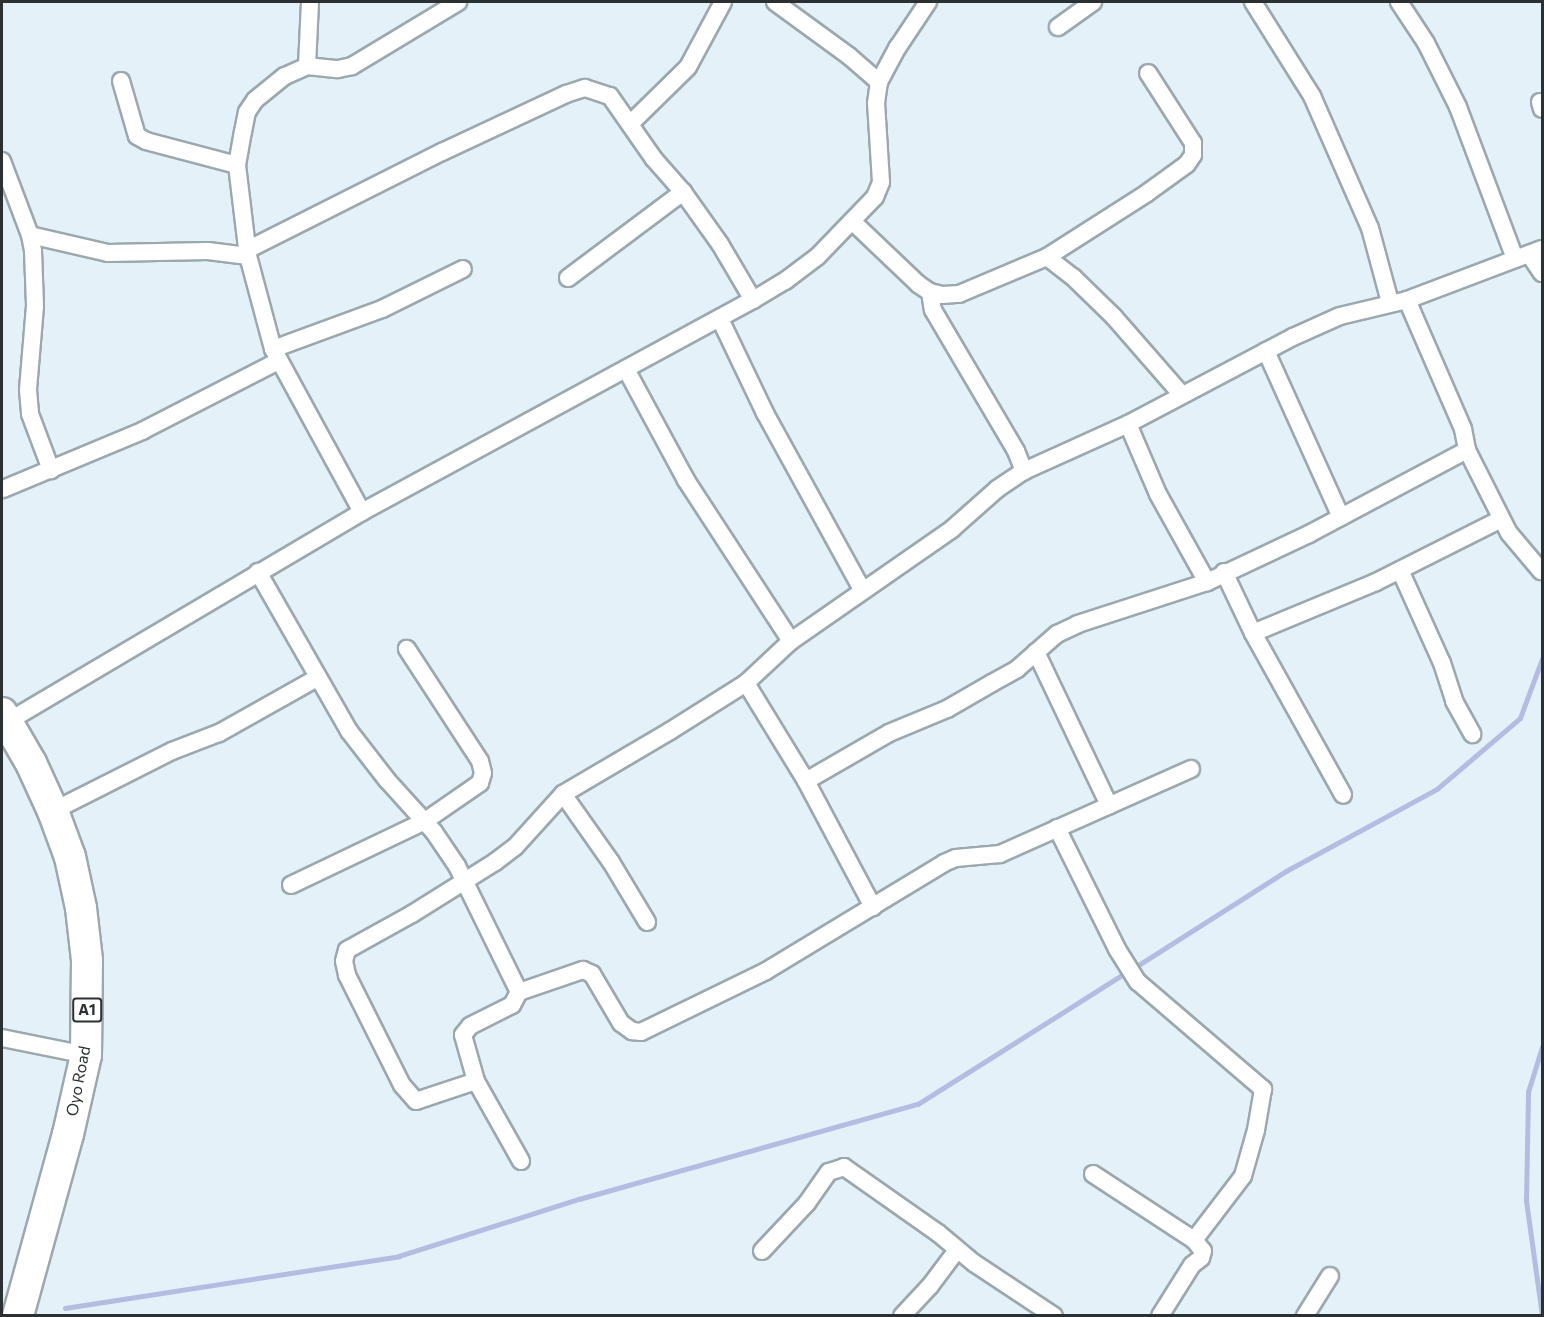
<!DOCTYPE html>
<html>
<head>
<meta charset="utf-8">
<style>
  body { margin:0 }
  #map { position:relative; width:1544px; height:1317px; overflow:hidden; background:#e4f1f8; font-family:Commissioner,sans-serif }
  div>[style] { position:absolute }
  .stream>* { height:4.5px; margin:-2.25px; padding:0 2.25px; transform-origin:2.25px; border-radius:2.25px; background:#b4bce1 }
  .roads { filter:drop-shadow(2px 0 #9ba8ae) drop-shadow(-2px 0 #9ba8ae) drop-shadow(0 2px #9ba8ae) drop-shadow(0 -2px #9ba8ae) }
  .street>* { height:16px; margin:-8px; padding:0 8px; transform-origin:8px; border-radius:8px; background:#fff }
  .highway>* { height:30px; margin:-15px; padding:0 15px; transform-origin:15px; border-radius:15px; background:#fff }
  span { translate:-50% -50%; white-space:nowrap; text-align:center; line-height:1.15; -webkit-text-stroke:6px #fff; paint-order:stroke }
  .shield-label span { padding:2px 4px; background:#fff; border:2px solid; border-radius:4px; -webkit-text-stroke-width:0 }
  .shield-label { font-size:15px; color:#2b3033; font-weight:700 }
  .street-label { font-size:16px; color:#2b3033 }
  .frame { position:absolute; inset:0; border:3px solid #2b3033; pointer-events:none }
</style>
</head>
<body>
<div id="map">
  <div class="stream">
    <i style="left:1134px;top:968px;width:180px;rotate:-32.5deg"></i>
    <i style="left:1286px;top:871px;width:172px;rotate:-28.5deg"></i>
    <i style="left:1437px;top:789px;width:109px;rotate:-40.5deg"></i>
    <i style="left:1520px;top:718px;width:63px;rotate:-69.6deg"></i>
    <i style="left:65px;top:1308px;width:338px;rotate:-8.8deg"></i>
    <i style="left:399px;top:1256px;width:189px;rotate:-17.6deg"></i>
    <i style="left:579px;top:1199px;width:352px;rotate:-15.7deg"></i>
    <i style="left:918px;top:1104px;width:247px;rotate:-32.3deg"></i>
    <i style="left:1542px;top:1316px;width:117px;rotate:-97.9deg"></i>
    <i style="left:1526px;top:1200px;width:108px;rotate:-88.9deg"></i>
    <i style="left:1528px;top:1092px;width:47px;rotate:-72.7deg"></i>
  </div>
  <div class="roads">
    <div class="street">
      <i style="left:775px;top:2px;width:92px;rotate:36.1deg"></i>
      <i style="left:849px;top:56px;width:40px;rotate:41deg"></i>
      <i style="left:1253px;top:2px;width:111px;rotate:57.9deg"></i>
      <i style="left:1312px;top:96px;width:144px;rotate:66.3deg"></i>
      <i style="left:1370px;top:228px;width:77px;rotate:74.9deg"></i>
      <i style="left:1399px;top:2px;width:49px;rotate:56.6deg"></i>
      <i style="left:1426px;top:43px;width:72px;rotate:63.4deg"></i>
      <i style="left:1458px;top:107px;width:162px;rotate:69.4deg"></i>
      <i style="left:1058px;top:27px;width:43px;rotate:-35.5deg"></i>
      <i style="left:307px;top:66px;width:64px;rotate:-87.3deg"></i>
      <i style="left:121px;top:81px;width:57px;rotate:73.8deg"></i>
      <i style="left:137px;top:136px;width:10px;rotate:29deg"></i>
      <i style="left:146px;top:141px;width:94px;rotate:14.8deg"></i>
      <i style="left:1540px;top:102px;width:7px;rotate:74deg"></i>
      <i style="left:630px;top:124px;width:81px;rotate:-44.5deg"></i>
      <i style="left:688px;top:67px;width:74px;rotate:-61.7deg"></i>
      <i style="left:2px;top:161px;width:79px;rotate:69.3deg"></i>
      <i style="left:30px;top:235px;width:16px;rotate:79deg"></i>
      <i style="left:33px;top:251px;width:55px;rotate:87.9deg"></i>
      <i style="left:35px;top:306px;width:84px;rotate:94.8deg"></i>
      <i style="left:28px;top:390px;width:24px;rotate:85deg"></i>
      <i style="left:30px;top:414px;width:60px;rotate:69.4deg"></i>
      <i style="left:853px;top:222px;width:90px;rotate:43.6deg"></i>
      <i style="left:918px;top:284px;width:14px;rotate:34deg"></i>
      <i style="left:930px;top:292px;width:13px;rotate:13deg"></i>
      <i style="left:943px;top:295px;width:16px;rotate:-4deg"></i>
      <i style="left:959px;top:294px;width:95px;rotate:-22.8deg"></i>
      <i style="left:1047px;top:257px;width:119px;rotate:-32.6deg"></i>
      <i style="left:1147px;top:193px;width:49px;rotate:-35.9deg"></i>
      <i style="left:1187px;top:164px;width:11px;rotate:-56deg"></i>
      <i style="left:1193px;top:155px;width:12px;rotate:-90deg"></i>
      <i style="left:1193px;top:143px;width:83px;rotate:-122.7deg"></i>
      <i style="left:30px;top:235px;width:80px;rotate:13deg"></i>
      <i style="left:108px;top:253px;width:100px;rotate:-1.1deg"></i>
      <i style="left:208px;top:251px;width:40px;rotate:7.1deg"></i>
      <i style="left:247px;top:250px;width:218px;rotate:-26.7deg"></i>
      <i style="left:442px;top:152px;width:137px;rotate:-25.1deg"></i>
      <i style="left:566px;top:94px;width:20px;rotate:-18deg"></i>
      <i style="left:585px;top:88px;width:26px;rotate:18deg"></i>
      <i style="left:610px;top:96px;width:77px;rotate:55.1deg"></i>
      <i style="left:654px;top:159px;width:44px;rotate:48.7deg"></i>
      <i style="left:683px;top:192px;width:64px;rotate:54.6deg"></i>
      <i style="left:720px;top:244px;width:65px;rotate:59.5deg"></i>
      <i style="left:1529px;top:254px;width:23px;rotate:56deg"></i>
      <i style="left:1047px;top:257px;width:33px;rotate:38deg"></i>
      <i style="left:1073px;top:277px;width:57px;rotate:44.3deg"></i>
      <i style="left:1114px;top:317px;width:103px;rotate:48.9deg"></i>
      <i style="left:568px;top:278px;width:144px;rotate:-36.8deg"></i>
      <i style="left:930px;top:292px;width:18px;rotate:81deg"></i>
      <i style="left:933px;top:310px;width:164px;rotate:59.5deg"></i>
      <i style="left:1016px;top:451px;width:22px;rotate:68deg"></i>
      <i style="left:1407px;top:300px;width:141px;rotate:66.5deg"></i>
      <i style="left:1463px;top:429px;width:21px;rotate:79deg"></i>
      <i style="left:1467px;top:450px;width:93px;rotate:63.2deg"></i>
      <i style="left:1509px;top:533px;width:50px;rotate:49.9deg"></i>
      <i style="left:720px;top:319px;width:104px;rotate:64.4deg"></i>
      <i style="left:765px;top:413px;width:203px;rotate:61.2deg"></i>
      <i style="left:273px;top:349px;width:116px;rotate:-20.2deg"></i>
      <i style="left:382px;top:309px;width:90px;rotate:-26.3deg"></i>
      <i style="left:1266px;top:351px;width:182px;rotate:65.7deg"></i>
      <i style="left:626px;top:369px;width:126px;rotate:61.6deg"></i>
      <i style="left:686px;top:480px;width:192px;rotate:56.9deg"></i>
      <i style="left:1128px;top:424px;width:76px;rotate:66.8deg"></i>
      <i style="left:1158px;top:494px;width:101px;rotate:60.9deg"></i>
      <i style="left:3px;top:489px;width:151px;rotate:-22.6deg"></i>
      <i style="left:142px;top:431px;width:153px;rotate:-27.2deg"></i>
      <i style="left:362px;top:512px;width:186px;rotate:-118.6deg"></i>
      <i style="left:273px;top:349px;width:96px;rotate:-105deg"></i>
      <i style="left:248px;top:256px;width:92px;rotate:-96.9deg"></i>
      <i style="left:237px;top:165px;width:34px;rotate:-80deg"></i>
      <i style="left:243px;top:132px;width:20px;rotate:-79deg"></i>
      <i style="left:247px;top:112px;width:14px;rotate:-56deg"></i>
      <i style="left:255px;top:100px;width:38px;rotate:-39deg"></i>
      <i style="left:285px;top:76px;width:24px;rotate:-24deg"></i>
      <i style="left:307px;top:66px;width:31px;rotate:6deg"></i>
      <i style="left:338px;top:69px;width:14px;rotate:-12deg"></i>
      <i style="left:352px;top:66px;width:124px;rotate:-31.1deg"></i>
      <i style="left:1400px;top:570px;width:102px;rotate:65.7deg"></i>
      <i style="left:1442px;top:663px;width:40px;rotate:72deg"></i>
      <i style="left:1454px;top:701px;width:38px;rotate:61deg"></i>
      <i style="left:258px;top:572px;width:183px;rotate:60.2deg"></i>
      <i style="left:349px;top:731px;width:62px;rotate:52.2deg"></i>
      <i style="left:387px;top:780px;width:70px;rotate:47.9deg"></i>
      <i style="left:434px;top:832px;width:41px;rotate:55.9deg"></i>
      <i style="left:457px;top:866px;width:140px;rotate:63.8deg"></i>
      <i style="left:1224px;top:572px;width:68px;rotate:64.6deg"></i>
      <i style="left:1253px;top:633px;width:185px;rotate:60.9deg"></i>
      <i style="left:1253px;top:633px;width:133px;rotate:-22.5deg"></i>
      <i style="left:1376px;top:582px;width:140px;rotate:-26.7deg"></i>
      <i style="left:1036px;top:652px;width:170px;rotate:64.5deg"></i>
      <i style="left:746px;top:683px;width:115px;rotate:58.5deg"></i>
      <i style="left:806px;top:781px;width:143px;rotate:62deg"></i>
      <i style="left:7px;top:722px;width:412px;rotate:-30.6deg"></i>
      <i style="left:362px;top:512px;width:445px;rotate:-28.5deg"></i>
      <i style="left:753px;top:300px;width:37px;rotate:-31deg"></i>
      <i style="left:785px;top:281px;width:40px;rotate:-37deg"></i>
      <i style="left:817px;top:257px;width:83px;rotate:-46deg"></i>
      <i style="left:875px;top:197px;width:16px;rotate:-68deg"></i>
      <i style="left:881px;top:182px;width:79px;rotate:-93.6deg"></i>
      <i style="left:876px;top:103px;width:21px;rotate:-82deg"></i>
      <i style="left:879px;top:82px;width:40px;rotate:-62deg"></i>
      <i style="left:898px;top:47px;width:54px;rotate:-56.3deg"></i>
      <i style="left:806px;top:781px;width:96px;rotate:-30deg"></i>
      <i style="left:889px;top:733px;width:63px;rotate:-22.5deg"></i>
      <i style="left:947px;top:709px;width:52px;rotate:-30deg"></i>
      <i style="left:992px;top:683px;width:29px;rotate:-29deg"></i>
      <i style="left:1017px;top:669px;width:53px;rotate:-41.2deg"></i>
      <i style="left:1057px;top:634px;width:23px;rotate:-25deg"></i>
      <i style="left:1078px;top:624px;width:136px;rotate:-18deg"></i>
      <i style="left:1207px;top:582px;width:113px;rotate:-25.2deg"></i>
      <i style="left:1309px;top:534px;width:179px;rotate:-28deg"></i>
      <i style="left:563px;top:794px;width:83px;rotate:54.8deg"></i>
      <i style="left:611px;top:862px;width:70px;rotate:59deg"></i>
      <i style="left:53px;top:811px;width:133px;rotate:-26.8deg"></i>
      <i style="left:172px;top:751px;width:50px;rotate:-21deg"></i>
      <i style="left:219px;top:733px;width:112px;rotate:-29.3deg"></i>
      <i style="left:1057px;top:828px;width:135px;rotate:63.6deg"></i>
      <i style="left:1117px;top:949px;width:39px;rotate:58deg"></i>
      <i style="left:1138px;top:982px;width:165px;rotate:40.6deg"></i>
      <i style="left:1263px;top:1089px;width:42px;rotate:99.7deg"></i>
      <i style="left:1256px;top:1130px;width:48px;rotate:105.8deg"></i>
      <i style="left:1243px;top:1176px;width:81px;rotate:127.4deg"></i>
      <i style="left:1194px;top:1240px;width:14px;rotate:51deg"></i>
      <i style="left:1203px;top:1251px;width:7px;rotate:106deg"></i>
      <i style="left:1201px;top:1258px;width:11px;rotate:142deg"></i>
      <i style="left:1192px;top:1265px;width:60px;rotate:122.1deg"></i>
      <i style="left:291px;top:885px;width:148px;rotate:-25.5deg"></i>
      <i style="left:425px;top:821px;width:67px;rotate:-34.6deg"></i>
      <i style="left:480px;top:783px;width:10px;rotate:-73deg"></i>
      <i style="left:483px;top:773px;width:12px;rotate:-104deg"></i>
      <i style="left:480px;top:761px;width:134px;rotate:-123.1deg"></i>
      <i style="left:2px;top:1038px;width:86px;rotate:11.4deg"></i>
      <i style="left:476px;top:1081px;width:63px;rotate:161.6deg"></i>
      <i style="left:416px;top:1101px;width:21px;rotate:-131deg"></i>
      <i style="left:402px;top:1085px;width:123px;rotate:-116.6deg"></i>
      <i style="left:347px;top:975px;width:14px;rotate:-102deg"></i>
      <i style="left:344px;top:961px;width:11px;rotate:-75deg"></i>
      <i style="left:347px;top:950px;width:74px;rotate:-29deg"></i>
      <i style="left:412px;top:914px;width:98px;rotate:-32.1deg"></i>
      <i style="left:495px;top:862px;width:25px;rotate:-37deg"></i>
      <i style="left:515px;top:847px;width:72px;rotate:-47.8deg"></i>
      <i style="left:563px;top:794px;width:124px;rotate:-30.5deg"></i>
      <i style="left:670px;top:731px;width:90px;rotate:-32.3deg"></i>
      <i style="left:746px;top:683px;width:62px;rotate:-43deg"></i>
      <i style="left:791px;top:641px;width:196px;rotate:-34.8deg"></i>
      <i style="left:952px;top:529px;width:60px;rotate:-41.6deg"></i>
      <i style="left:997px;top:489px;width:32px;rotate:-34deg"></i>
      <i style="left:1024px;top:471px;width:114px;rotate:-24.3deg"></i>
      <i style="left:1128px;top:424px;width:187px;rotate:-27.8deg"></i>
      <i style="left:1293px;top:337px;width:51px;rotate:-24.1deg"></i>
      <i style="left:1340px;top:316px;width:69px;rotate:-13.4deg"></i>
      <i style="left:1407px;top:300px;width:144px;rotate:-20.7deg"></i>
      <i style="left:521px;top:1161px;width:92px;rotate:-119.4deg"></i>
      <i style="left:476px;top:1081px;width:48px;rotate:-105.8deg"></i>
      <i style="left:463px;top:1035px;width:11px;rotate:-52deg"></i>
      <i style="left:470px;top:1026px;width:47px;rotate:-26.6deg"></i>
      <i style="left:512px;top:1005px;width:15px;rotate:-62deg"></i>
      <i style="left:519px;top:992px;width:68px;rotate:-19deg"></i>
      <i style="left:583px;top:970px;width:10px;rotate:24deg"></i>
      <i style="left:592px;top:974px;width:57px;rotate:59.4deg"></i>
      <i style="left:621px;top:1023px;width:14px;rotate:36deg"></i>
      <i style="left:632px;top:1031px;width:9px;rotate:6deg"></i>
      <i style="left:641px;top:1032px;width:139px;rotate:-26deg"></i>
      <i style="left:766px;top:971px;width:208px;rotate:-31.2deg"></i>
      <i style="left:944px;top:863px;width:13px;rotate:-23deg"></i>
      <i style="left:956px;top:858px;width:44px;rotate:-5.2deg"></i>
      <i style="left:1000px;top:854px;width:209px;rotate:-24deg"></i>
      <i style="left:1093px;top:1174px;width:121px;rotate:33.2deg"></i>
      <i style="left:762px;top:1251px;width:66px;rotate:-46.8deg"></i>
      <i style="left:807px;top:1203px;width:38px;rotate:-55deg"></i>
      <i style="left:829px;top:1172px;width:16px;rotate:-18deg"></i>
      <i style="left:844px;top:1167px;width:115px;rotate:35.1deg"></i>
      <i style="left:938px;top:1233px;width:47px;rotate:39.8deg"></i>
      <i style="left:974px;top:1263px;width:96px;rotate:33.5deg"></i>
      <i style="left:902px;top:1316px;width:41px;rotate:-47deg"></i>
      <i style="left:930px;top:1286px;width:45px;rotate:-53.1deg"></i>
      <i style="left:1305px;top:1316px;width:47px;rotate:-58deg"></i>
    </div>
    <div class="highway">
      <i style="left:2px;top:713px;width:58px;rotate:59.9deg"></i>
      <i style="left:31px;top:763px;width:53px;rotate:65.4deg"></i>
      <i style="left:53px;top:811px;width:49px;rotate:69.7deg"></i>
      <i style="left:70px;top:857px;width:52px;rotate:77.8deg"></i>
      <i style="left:81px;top:908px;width:52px;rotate:83.4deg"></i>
      <i style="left:87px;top:960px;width:95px;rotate:90.6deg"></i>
      <i style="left:86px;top:1055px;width:81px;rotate:102.8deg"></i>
      <i style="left:68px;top:1134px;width:189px;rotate:105.4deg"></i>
    </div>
  </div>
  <div class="shield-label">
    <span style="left:87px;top:1010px">A1</span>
  </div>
  <div class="street-label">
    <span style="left:78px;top:1081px;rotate:-79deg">Oyo Road</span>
  </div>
  <div class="frame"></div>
</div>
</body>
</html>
